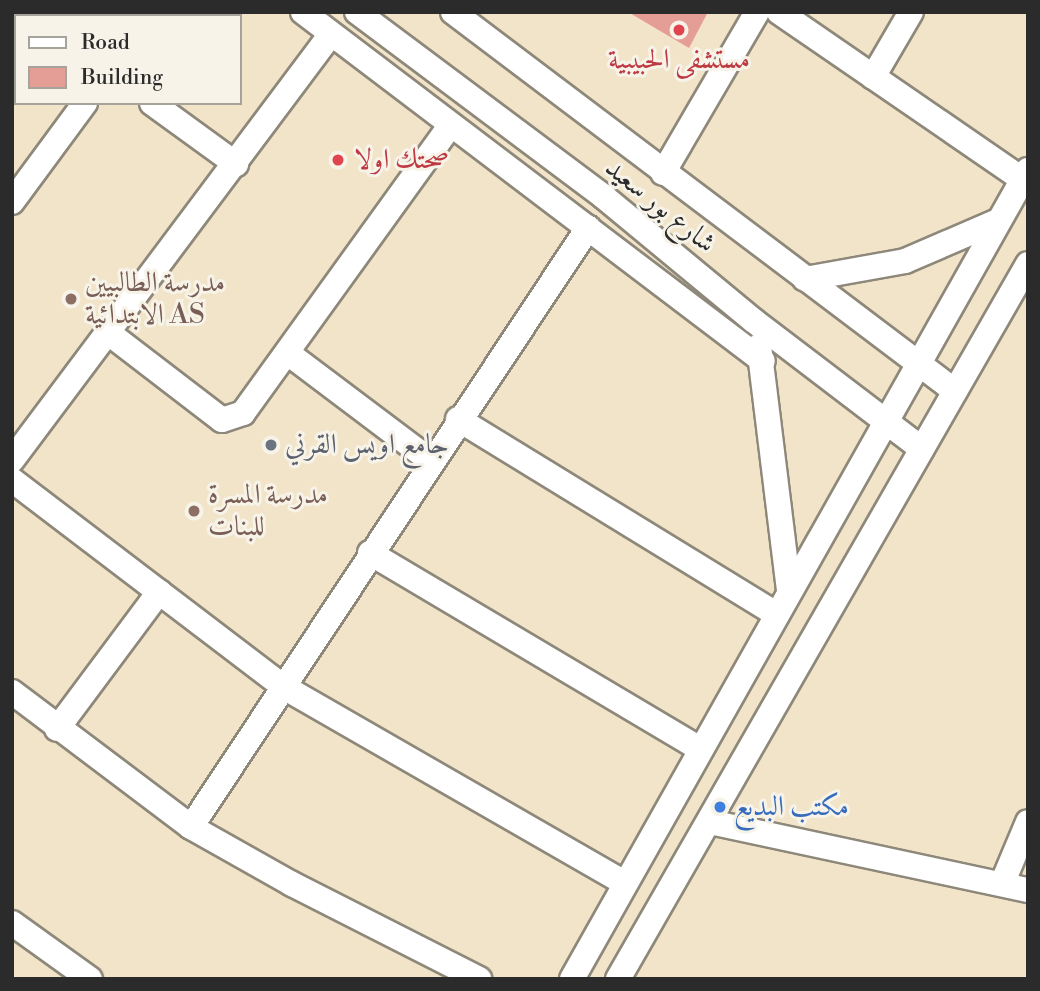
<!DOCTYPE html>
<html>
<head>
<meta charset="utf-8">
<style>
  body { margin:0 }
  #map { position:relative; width:1040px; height:991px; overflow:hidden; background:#f1e4c9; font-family:"Libre Bodoni",Amiri,serif }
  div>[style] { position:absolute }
  .building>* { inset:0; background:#e59e95 }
  .roads { filter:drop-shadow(2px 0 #8e887a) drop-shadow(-2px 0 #8e887a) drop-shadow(0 2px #8e887a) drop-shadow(0 -2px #8e887a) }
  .minor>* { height:24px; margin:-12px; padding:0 12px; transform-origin:12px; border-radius:12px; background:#fff }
  .dots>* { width:19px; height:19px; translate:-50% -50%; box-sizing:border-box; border:4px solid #f7f3e8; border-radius:50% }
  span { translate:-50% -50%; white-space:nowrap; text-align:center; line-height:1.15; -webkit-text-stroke:6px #f7f3e8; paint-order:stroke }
  .health-label { font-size:28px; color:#be3a42 }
  .left { translate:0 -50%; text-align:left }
  .street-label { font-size:28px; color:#2b2b2b }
  .education-label { font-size:28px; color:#785e54 }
  .worship-label { font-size:28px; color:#5b616d }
  .shop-label { font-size:28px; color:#366cbe }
  .frame { position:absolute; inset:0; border:14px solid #2b2b2b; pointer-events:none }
  .legend { position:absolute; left:14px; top:14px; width:228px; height:91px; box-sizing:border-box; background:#f7f3e8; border:2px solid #a5a39c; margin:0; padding:9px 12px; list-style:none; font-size:21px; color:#2b2b2b }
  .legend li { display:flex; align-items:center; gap:14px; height:35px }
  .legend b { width:35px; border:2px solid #a5a39c }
</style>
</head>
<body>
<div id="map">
  <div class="building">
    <i style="clip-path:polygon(628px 12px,708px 12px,689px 48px)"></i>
  </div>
  <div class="roads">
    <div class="minor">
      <i style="left:29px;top:12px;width:6px;rotate:45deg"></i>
      <i style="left:303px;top:12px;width:577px;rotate:37.19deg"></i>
      <i style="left:357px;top:12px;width:309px;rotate:36.8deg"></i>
      <i style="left:604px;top:197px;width:195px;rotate:39.6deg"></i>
      <i style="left:754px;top:321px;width:211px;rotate:37.3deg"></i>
      <i style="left:453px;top:12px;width:629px;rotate:37.05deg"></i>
      <i style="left:779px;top:12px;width:295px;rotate:34.5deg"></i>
      <i style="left:873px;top:77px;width:75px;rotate:-59.7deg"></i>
      <i style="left:152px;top:103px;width:104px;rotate:36deg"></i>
      <i style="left:663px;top:173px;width:186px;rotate:-59.7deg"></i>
      <i style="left:12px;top:202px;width:123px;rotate:-53.6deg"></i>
      <i style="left:805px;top:279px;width:102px;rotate:-10.2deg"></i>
      <i style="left:905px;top:261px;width:101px;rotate:-23.3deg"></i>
      <i style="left:106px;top:331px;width:146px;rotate:37.5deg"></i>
      <i style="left:222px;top:420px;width:22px;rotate:-18deg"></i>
      <i style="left:243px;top:413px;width:355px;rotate:-54.2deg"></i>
      <i style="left:759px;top:346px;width:247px;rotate:83deg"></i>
      <i style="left:289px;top:354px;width:178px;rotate:37deg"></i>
      <i style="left:458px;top:419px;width:373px;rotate:31.5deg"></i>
      <i style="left:12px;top:460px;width:532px;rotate:-53.17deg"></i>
      <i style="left:12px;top:480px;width:340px;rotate:37.3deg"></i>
      <i style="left:282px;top:686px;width:395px;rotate:29.9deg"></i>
      <i style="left:370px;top:553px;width:384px;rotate:30.7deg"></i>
      <i style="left:12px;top:692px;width:224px;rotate:37deg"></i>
      <i style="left:191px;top:827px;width:116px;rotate:29.4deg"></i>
      <i style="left:292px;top:884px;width:210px;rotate:26.9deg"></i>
      <i style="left:57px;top:729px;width:171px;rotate:-53.3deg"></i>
      <i style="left:710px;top:822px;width:325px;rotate:12.1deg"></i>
      <i style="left:191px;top:827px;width:719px;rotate:-56.46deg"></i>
      <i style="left:1002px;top:884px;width:67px;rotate:-67.2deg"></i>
      <i style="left:12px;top:923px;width:96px;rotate:35.7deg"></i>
      <i style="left:572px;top:979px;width:929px;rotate:-60.59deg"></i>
      <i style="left:618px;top:979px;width:824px;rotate:-60.17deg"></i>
    </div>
  </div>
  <div class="dots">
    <i style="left:679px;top:30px;background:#e0444e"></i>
    <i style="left:338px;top:160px;background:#e0444e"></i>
    <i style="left:71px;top:299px;background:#8d6e63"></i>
    <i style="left:271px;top:445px;background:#6b7280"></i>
    <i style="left:194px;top:511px;background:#8d6e63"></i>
    <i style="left:720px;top:807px;background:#3f7fe0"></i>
  </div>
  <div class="health-label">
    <span style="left:679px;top:60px">مستشفى الحبيبية</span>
    <span class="left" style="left:354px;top:160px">صحتك اولا</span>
  </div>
  <div class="street-label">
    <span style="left:660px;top:206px;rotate:39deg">شارع بور سعيد</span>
  </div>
  <div class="education-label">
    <span class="left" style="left:85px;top:299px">مدرسة الطالبيين<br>الابتدائية AS</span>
    <span class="left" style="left:208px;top:511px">مدرسة المسرة<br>للبنات</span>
  </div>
  <div class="worship-label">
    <span class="left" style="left:285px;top:445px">جامع اويس القرني</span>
  </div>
  <div class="shop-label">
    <span class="left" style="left:734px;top:807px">مكتب البديع</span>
  </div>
  <div class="frame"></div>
  <ul class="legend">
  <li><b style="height:9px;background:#fff"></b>Road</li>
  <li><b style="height:19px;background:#e59e95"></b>Building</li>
  </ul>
</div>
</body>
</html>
